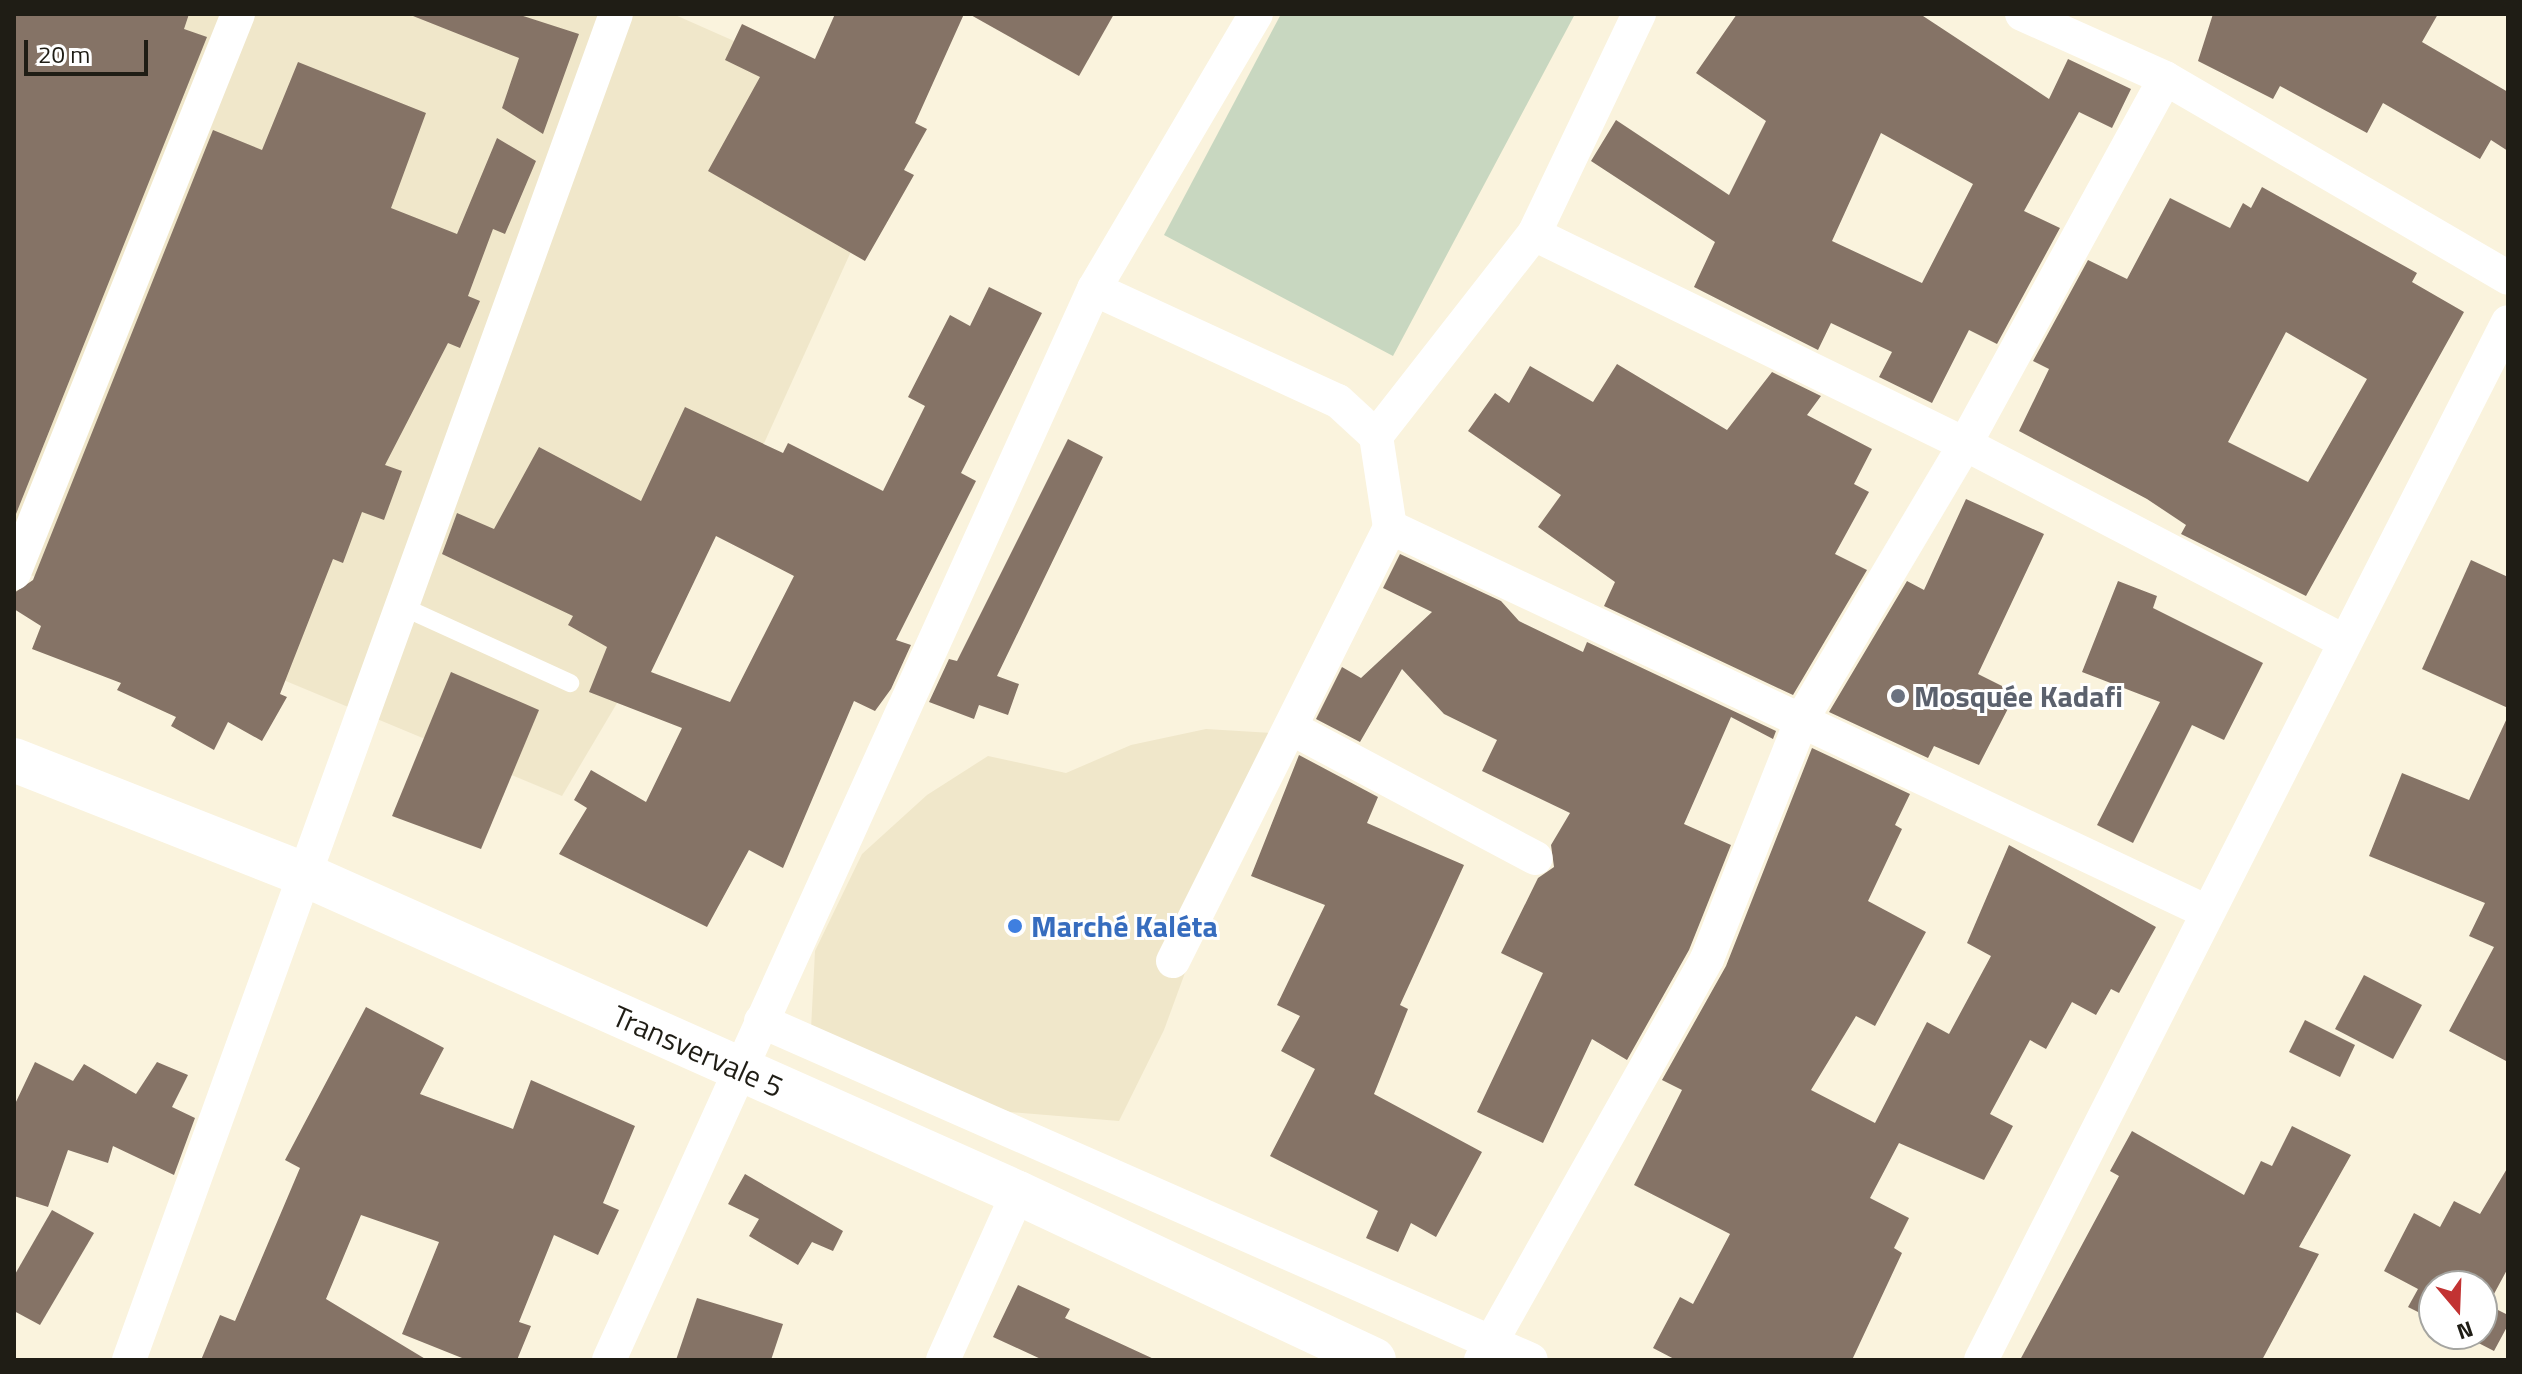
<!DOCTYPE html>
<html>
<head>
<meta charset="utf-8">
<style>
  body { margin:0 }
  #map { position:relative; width:2522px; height:1374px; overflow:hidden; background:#faf3dd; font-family:"Titillium Web",sans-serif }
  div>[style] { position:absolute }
  .built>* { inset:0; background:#f0e7ca }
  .green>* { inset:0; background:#c8d7c0 }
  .building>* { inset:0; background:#857366 }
  .service>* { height:18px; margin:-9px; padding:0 9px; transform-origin:9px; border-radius:9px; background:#fff }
  .minor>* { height:34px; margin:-17px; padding:0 17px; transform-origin:17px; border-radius:17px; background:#fff }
  .secondary>* { height:44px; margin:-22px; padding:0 22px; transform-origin:22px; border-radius:22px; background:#fff }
  .dots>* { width:22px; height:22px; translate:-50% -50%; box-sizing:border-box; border:4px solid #fff; border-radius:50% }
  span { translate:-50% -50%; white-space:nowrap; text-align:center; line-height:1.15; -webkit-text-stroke:6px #fff; paint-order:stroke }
  .worship-label { font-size:30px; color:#5b616d; font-weight:700 }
  .left { translate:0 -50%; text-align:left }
  .shop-label { font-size:30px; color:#366cbe; font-weight:700 }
  .street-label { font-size:30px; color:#1f1d15 }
  .frame { position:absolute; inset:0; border:16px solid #1f1d15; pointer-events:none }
  .north { position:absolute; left:2418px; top:1270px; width:80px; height:80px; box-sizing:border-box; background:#fff; border:2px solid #a5a5a1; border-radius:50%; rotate:161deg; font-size:22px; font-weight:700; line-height:32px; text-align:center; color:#1f1d15 }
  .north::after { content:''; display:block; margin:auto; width:28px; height:36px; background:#c23333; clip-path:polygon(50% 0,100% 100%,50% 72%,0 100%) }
  .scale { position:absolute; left:24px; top:40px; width:124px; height:36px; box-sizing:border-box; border:4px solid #1f1d15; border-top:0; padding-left:10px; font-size:24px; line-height:28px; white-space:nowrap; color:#1f1d15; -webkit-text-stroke:6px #fff; paint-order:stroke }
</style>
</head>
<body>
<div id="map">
  <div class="built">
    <i style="clip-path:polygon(142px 14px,673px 14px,911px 119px,742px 492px,562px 796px,14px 568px,14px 414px)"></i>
    <i style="clip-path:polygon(1206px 729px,1273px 733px,1164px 1030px,1119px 1121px,1010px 1112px,901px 1074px,811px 1029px,815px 951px,862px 854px,927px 795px,988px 756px,1066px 773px,1131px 745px)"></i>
  </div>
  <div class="green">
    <i style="clip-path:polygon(1281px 14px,1575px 14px,1393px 356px,1164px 235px)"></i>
  </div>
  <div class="building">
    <i style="clip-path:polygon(14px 14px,189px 14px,184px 29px,207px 37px,14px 519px)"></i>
    <i style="clip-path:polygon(517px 14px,579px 34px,543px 134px,502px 108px,519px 58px,413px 16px)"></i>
    <i style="clip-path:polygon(835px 14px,964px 14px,915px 123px,927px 129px,904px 170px,914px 175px,865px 261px,708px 171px,760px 77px,725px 60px,742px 24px,815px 59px)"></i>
    <i style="clip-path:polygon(969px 14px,1114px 14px,1079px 76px)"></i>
    <i style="clip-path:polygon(evenodd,1737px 14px,1920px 14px,2049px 99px,2068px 59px,2131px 89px,2112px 128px,2079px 112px,2024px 211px,2060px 228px,1997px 344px,1969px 330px,1932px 403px,1879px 377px,1892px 352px,1831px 323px,1818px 350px,1694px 287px,1715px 242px,1591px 161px,1616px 120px,1729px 195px,1766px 121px,1696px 73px,1737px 14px,1881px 133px,1973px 184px,1922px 283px,1832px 241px,1881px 133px)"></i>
    <i style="clip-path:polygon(2213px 14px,2438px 14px,2422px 42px,2508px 92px,2508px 151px,2491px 140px,2480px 159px,2383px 103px,2367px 133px,2280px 86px,2273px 99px,2198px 61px)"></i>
    <i style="clip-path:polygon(298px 62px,426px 113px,391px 208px,457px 234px,497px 138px,536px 161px,505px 234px,493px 229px,468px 296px,480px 301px,460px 348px,448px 343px,385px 465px,402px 471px,384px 520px,362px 512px,343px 563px,333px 559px,280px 694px,287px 697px,262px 741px,228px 722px,214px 750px,171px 726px,176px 717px,117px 690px,121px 683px,32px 649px,41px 626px,14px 609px,14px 593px,33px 580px,213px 130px,262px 150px)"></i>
    <i style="clip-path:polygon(evenodd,2262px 187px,2417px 273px,2412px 282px,2464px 312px,2306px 596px,2181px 534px,2186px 525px,2147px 499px,2019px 431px,2049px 369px,2033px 361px,2088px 260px,2127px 279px,2170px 198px,2230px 228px,2243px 203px,2251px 208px,2262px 187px,2286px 332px,2367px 379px,2308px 482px,2228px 442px,2286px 332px)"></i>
    <i style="clip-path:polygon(evenodd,989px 287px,1042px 313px,961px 473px,976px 481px,896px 640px,911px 645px,891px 689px,875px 711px,854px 701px,783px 868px,749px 850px,707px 927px,559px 854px,587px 808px,574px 800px,591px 770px,646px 802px,682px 728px,589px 692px,607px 647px,568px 625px,573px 616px,442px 554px,457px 513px,494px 529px,539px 447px,641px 501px,685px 407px,783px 453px,788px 443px,883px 491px,925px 406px,908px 397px,950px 315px,970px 326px,989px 287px,716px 536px,794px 576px,730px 702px,651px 672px,716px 536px)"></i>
    <i style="clip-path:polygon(1617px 364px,1727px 430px,1772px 372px,1821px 396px,1807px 415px,1872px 449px,1854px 484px,1869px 492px,1835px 554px,1867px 570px,1793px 695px,1604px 606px,1615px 582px,1538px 527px,1561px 495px,1468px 431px,1495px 393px,1509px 403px,1530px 366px,1593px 402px)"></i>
    <i style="clip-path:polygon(1068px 439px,1103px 457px,997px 676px,1019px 684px,1008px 715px,979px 705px,974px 719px,929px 702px,949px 659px,957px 661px)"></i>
    <i style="clip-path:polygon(1966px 499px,2044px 534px,1978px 674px,2016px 693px,1979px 765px,1934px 746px,1928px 758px,1829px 712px,1907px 581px,1924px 590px)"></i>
    <i style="clip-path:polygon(1400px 554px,1501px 601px,1519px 621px,1583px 652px,1587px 642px,1776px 731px,1773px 739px,1731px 717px,1684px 824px,1731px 845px,1689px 950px,1627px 1060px,1592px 1039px,1543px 1143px,1477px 1112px,1543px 973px,1501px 953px,1538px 878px,1554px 867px,1551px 845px,1570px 813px,1482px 771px,1497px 740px,1444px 714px,1402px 669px,1360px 742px,1316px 719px,1342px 667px,1361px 678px,1432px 612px,1383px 588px)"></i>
    <i style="clip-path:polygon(2471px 560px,2508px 577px,2508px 708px,2422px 669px)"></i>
    <i style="clip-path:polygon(2118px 581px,2157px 596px,2153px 608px,2263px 663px,2224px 740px,2192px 725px,2133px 843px,2097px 825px,2160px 702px,2082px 672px)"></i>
    <i style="clip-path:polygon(451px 672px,539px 710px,481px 849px,392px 816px)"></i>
    <i style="clip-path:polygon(2508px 716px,2508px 1062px,2449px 1031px,2494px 947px,2469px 936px,2485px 903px,2369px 856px,2402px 773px,2469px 800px)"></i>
    <i style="clip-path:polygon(1812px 748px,1910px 794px,1895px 825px,1902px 829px,1868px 901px,1926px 932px,1875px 1026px,1856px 1016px,1811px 1090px,1875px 1123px,1927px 1022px,1949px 1034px,1991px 956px,1967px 943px,2009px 845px,2156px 927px,2119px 993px,2111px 989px,2096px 1015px,2072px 1002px,2046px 1049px,2030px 1040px,1990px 1114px,2013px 1126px,1984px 1180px,1899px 1143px,1870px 1198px,1909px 1218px,1894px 1248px,1902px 1253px,1852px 1360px,1676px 1360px,1653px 1348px,1680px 1297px,1693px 1304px,1730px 1234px,1634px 1185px,1682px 1090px,1662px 1080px,1726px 966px)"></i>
    <i style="clip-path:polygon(1299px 755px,1378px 797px,1367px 823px,1464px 865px,1400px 1005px,1408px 1009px,1374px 1094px,1482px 1152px,1436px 1237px,1411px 1223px,1398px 1252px,1366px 1238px,1378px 1211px,1270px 1156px,1315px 1069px,1281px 1051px,1300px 1016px,1277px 1005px,1325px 905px,1251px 876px)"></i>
    <i style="clip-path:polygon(2364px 975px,2422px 1005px,2393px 1059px,2335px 1029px)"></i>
    <i style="clip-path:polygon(366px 1007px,444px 1048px,420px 1094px,513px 1129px,531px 1080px,635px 1126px,603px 1203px,619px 1210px,598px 1255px,554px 1235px,519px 1322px,531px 1326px,517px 1360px,467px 1360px,402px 1334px,439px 1242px,361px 1215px,326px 1299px,427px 1360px,201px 1360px,220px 1315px,235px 1321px,300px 1168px,285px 1160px)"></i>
    <i style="clip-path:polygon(2305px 1020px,2355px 1045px,2340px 1077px,2289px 1052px)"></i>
    <i style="clip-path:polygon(35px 1062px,73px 1081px,84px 1064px,136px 1094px,157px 1062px,188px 1075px,172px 1107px,195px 1118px,174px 1175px,113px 1146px,108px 1163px,68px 1150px,48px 1207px,14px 1196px,14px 1106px)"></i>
    <i style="clip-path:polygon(2292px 1126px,2351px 1155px,2299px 1247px,2319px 1254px,2262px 1360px,2020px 1360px,2119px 1176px,2110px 1171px,2132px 1131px,2244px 1195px,2261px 1161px,2272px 1166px)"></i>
    <i style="clip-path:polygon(2508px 1167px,2508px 1268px,2488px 1305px,2508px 1315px,2508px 1325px,2494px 1351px,2461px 1334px,2482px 1334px,2482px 1286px,2434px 1286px,2434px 1320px,2408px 1307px,2418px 1289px,2384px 1271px,2414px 1213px,2440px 1227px,2454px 1201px,2480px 1214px)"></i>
    <i style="clip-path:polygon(745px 1174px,843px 1231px,833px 1251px,812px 1242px,798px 1265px,749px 1236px,759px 1219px,728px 1204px)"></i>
    <i style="clip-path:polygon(52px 1210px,94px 1233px,40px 1325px,14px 1311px,14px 1276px)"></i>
    <i style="clip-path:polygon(1018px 1285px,1070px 1309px,1065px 1318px,1156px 1360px,1043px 1360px,993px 1337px)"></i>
    <i style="clip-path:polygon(697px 1298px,783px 1324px,771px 1360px,676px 1360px)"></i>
  </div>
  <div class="service">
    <i style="left:401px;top:606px;width:186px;rotate:24.5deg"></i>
  </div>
  <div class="minor">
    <i style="left:2022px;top:14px;width:157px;rotate:24.1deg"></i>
    <i style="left:2165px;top:78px;width:397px;rotate:30.2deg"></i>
    <i style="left:1534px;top:234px;width:479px;rotate:26deg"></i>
    <i style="left:1965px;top:444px;width:428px;rotate:27.5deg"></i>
    <i style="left:1094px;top:289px;width:268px;rotate:24.7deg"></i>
    <i style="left:1338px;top:401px;width:52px;rotate:42.6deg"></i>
    <i style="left:1376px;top:436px;width:92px;rotate:81.3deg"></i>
    <i style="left:1390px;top:527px;width:903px;rotate:25.23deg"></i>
    <i style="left:1376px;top:436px;width:256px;rotate:-52deg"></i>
    <i style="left:1534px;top:234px;width:244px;rotate:-64.5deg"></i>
    <i style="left:14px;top:573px;width:602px;rotate:-68.16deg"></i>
    <i style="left:1291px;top:728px;width:277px;rotate:28deg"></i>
    <i style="left:1173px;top:961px;width:485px;rotate:-63.4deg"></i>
    <i style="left:761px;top:1021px;width:841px;rotate:23.76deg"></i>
    <i style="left:129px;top:1360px;width:1431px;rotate:-70.11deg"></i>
    <i style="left:609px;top:1360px;width:1176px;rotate:-65.64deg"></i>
    <i style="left:1094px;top:289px;width:319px;rotate:-59.5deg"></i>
    <i style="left:943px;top:1360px;width:183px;rotate:-65.8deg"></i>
    <i style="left:1481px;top:1360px;width:460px;rotate:-60.6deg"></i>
    <i style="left:1707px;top:959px;width:260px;rotate:-68.4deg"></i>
    <i style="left:1803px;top:717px;width:317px;rotate:-59.3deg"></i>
    <i style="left:1965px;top:444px;width:417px;rotate:-61.3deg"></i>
    <i style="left:1981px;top:1360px;width:1164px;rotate:-63.08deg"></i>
  </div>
  <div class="secondary">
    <i style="left:14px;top:760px;width:311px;rotate:21.5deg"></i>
    <i style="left:303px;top:874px;width:783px;rotate:24.04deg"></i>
    <i style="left:1018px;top:1193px;width:393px;rotate:25.1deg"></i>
  </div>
  <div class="dots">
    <i style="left:1898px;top:696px;background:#6b7280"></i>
    <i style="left:1015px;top:926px;background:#3f7fe0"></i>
  </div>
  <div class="worship-label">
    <span class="left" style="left:1914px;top:696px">Mosquée Kadafi</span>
  </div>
  <div class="shop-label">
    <span class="left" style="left:1031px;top:926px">Marché Kaléta</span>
  </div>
  <div class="street-label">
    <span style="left:698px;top:1051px;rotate:24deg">Transvervale 5</span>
  </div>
  <div class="frame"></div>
  <div class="north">N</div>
  <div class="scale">20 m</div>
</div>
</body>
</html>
